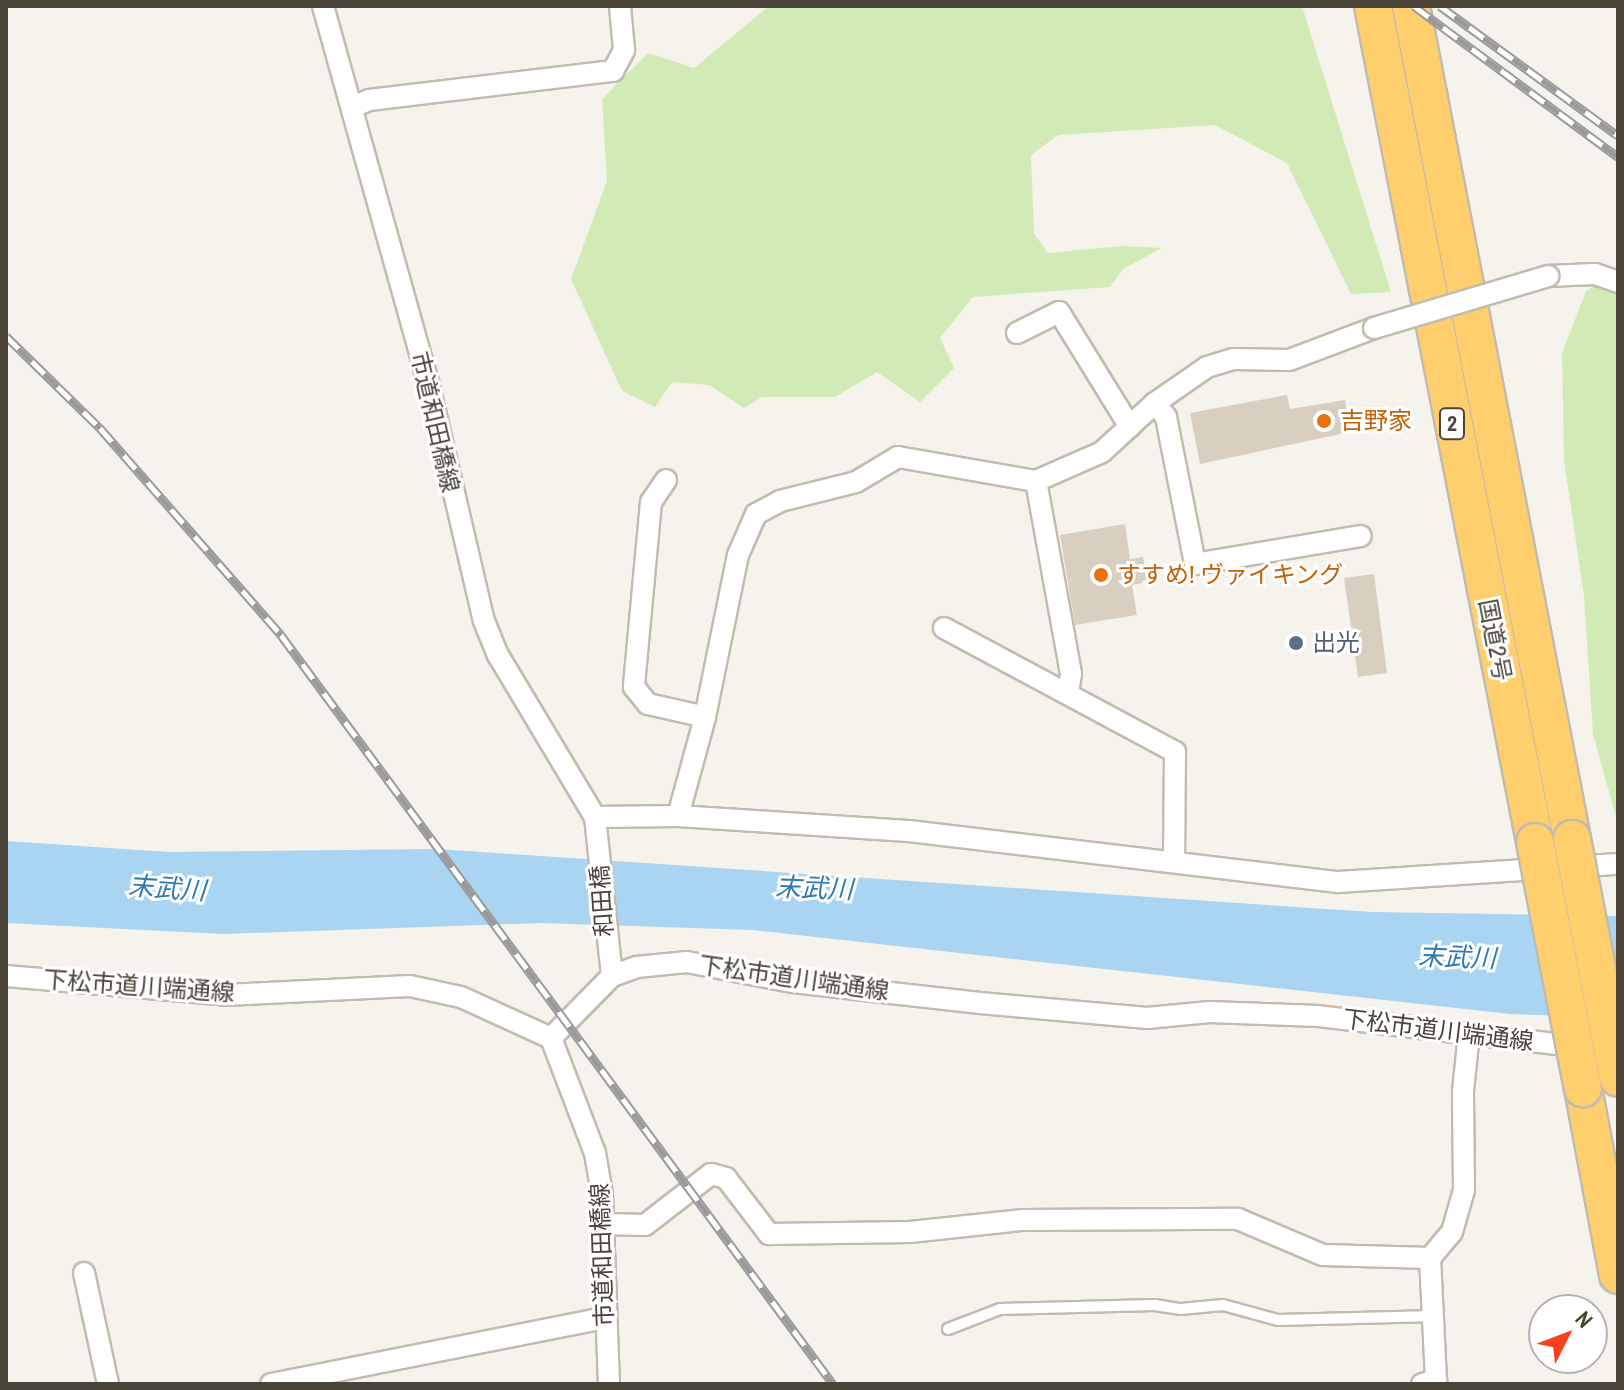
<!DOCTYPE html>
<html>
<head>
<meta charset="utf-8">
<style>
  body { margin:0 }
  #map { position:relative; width:1624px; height:1390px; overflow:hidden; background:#f6f3ec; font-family:"Archivo Narrow","Noto Sans JP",sans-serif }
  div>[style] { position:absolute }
  .green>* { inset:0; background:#d2eab5 }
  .water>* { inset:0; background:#a9d4f2 }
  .building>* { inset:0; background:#d8cfc1 }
  .roads { filter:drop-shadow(2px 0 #c2bbae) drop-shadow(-2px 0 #c2bbae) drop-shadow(0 2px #c2bbae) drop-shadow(0 -2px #c2bbae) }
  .lane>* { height:10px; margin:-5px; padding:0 5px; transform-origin:5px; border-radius:5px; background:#fff }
  .street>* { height:20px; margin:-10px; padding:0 10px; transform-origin:10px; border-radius:10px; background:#fff }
  .highway>* { height:36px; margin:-18px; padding:0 18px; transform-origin:18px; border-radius:18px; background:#ffcf6e }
  .rail>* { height:9px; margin-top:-4.5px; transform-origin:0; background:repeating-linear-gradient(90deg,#fff 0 18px,#9a9a9a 0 36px); box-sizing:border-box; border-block:2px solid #9a9a9a }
  .bridges { filter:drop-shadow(2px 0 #c2bbae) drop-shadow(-2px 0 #c2bbae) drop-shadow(0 2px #c2bbae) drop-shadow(0 -2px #c2bbae) }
  .street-bridge>* { height:20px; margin:-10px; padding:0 10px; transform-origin:10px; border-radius:10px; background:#fff }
  .highway-bridge>* { height:36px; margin:-18px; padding:0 18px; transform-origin:18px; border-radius:18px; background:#ffcf6e }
  .dots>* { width:22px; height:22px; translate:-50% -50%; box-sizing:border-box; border:4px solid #fff; border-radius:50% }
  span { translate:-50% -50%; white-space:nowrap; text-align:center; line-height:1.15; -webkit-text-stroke:6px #fff; paint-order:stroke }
  .shield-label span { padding:2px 6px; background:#fff; border:2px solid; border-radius:6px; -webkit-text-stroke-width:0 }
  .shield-label { font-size:22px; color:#4b4439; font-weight:700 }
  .food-label { font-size:24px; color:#c56008 }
  .left { translate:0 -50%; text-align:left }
  .street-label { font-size:24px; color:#4b4439 }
  .service-label { font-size:24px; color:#4e5e75 }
  .water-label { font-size:26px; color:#2e7ab2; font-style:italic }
  .frame { position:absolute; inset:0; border:8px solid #4b4439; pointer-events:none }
  .north { position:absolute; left:1528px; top:1294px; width:80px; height:80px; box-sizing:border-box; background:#fff; border:2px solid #b7b4b0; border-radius:50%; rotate:48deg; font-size:22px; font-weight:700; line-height:32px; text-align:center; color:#4b4439 }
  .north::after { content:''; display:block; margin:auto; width:28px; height:36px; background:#fc3f1d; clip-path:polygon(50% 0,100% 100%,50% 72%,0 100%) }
</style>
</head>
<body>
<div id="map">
  <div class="green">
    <i style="clip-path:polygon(769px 6px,1302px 6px,1391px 292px,1351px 294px,1287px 163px,1215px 125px,1058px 135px,1031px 155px,1034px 234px,1048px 253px,1122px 246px,1162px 248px,1123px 269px,1110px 287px,973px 297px,940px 338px,954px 368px,920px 402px,877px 372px,835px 397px,762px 397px,744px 408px,709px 385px,672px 382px,655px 407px,622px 391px,571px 279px,607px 181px,602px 99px,648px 53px,694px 68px)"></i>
    <i style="clip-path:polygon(1618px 270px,1618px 824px,1593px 734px,1584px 596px,1564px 460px,1562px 353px,1586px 291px)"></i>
  </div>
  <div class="water">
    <i style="clip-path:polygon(6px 841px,169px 852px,437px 849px,1372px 912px,1618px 916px,1618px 1018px,1510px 1014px,753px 930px,541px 923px,223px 934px,6px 923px)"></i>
  </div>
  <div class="building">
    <i style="clip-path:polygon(1287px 395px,1290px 409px,1345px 400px,1350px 432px,1200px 464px,1190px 413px)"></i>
    <i style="clip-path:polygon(1125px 524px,1130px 559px,1143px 557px,1147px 582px,1132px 585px,1137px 615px,1075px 625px,1060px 535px)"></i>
    <i style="clip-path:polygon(1374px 574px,1387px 673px,1358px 677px,1344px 578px)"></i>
  </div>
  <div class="roads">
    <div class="lane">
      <i style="left:948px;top:1329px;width:56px;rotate:-21deg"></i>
      <i style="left:1000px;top:1309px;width:155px;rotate:-1.5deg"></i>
      <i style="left:1155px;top:1305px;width:26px;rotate:9deg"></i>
      <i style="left:1181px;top:1309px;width:42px;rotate:-5.4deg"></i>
      <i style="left:1223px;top:1305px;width:57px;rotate:15.3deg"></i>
      <i style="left:1278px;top:1320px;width:157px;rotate:-1.5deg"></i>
    </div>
    <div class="street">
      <i style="left:323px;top:6px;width:389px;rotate:74.4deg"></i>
      <i style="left:428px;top:381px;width:246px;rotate:76.9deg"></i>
      <i style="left:484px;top:621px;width:37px;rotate:68deg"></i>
      <i style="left:498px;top:655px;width:189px;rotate:59.1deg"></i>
      <i style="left:595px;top:817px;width:160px;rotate:83.9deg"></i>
      <i style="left:353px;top:107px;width:17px;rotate:-24deg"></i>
      <i style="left:369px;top:100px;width:246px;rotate:-6.8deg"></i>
      <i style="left:613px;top:71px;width:24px;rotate:-62deg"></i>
      <i style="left:624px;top:50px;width:44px;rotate:-95.2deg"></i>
      <i style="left:1548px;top:276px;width:47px;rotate:-2.4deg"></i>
      <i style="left:1595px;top:274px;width:24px;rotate:19deg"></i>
      <i style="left:1017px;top:333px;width:47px;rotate:-26.6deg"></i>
      <i style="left:1059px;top:312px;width:135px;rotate:58.3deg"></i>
      <i style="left:1155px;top:403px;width:18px;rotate:52deg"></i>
      <i style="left:1166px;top:417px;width:150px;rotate:78.8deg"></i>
      <i style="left:1195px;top:564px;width:168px;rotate:-9.6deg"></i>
      <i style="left:666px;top:480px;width:27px;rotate:124deg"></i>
      <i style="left:651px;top:502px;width:186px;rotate:95.3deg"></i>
      <i style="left:634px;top:687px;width:22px;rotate:51deg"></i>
      <i style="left:648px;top:704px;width:58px;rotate:12.8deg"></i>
      <i style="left:1036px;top:481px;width:196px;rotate:79.7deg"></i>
      <i style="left:1071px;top:674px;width:18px;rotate:99deg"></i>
      <i style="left:944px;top:628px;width:262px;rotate:28.2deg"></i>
      <i style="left:1175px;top:752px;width:108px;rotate:90.5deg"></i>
      <i style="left:678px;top:816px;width:103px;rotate:-74.7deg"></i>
      <i style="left:705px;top:717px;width:165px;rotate:-78.5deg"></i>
      <i style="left:738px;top:555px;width:45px;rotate:-66.3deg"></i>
      <i style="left:756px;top:514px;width:27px;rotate:-28deg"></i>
      <i style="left:780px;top:501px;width:78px;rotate:-14deg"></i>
      <i style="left:856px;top:482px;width:49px;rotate:-30.8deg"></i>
      <i style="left:898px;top:457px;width:140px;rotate:9.9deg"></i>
      <i style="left:1036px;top:481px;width:72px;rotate:-23.7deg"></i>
      <i style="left:1102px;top:452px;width:72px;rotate:-42.8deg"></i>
      <i style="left:1155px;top:403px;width:63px;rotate:-34.7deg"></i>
      <i style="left:1207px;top:367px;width:27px;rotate:-17deg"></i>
      <i style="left:1233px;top:359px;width:56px;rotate:1deg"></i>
      <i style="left:1289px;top:360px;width:91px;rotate:-20.6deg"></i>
      <i style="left:595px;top:817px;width:83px;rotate:-0.7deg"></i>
      <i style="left:678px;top:816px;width:231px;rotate:3.7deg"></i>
      <i style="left:909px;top:831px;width:432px;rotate:6.8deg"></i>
      <i style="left:1338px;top:882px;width:281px;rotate:-3.7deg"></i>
      <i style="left:6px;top:976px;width:221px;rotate:4.9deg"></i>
      <i style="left:226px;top:995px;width:184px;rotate:-2.8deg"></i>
      <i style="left:410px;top:986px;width:52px;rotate:12.2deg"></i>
      <i style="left:461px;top:997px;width:99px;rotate:24.5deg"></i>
      <i style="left:551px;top:1038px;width:87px;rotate:-45.5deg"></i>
      <i style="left:612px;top:976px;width:27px;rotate:-20deg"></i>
      <i style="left:637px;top:967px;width:50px;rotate:-5.7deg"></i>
      <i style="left:687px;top:962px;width:108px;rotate:10.7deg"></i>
      <i style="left:793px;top:982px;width:188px;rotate:6.4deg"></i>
      <i style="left:980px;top:1003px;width:168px;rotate:5.1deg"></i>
      <i style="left:1147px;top:1018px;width:63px;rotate:-5.4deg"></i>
      <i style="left:1210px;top:1012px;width:108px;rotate:2.1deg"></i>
      <i style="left:1318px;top:1016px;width:266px;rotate:6.7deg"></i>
      <i style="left:551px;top:1038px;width:123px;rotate:69.1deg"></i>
      <i style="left:595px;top:1153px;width:42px;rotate:80.3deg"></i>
      <i style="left:602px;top:1194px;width:190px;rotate:87.9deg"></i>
      <i style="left:604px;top:1224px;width:41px;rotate:1.4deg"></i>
      <i style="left:645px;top:1225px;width:83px;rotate:-37.7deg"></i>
      <i style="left:711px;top:1174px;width:16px;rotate:15deg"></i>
      <i style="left:726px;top:1178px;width:71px;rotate:52.5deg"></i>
      <i style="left:769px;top:1234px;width:141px;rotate:-0.8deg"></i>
      <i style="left:910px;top:1232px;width:114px;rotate:-6.1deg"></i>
      <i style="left:1023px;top:1220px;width:215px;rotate:-0.3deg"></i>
      <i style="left:1238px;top:1219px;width:92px;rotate:23deg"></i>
      <i style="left:1323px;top:1255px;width:107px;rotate:1.6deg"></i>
      <i style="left:1430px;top:1258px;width:34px;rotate:-50deg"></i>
      <i style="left:1452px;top:1232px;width:44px;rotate:-74.1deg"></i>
      <i style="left:1464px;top:1190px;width:99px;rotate:-90.6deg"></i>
      <i style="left:1463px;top:1091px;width:57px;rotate:-84deg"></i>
      <i style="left:84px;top:1273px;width:114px;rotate:77.8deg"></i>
      <i style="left:271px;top:1384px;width:338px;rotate:-11.2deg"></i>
      <i style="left:1422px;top:1384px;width:15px;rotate:-16deg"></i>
      <i style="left:1436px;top:1380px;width:122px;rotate:-92.8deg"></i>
    </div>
    <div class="highway">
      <i style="left:1373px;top:6px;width:852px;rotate:79.03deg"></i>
      <i style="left:1411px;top:6px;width:848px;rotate:79.06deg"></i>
      <i style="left:1583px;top:1088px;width:190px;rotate:79.4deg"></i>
    </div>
  </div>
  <div class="rail">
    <i style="left:1414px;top:6px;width:254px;rotate:36.5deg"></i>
    <i style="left:1440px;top:6px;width:220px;rotate:36.1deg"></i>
    <i style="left:6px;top:336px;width:132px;rotate:44.4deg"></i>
    <i style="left:100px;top:428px;width:275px;rotate:48.8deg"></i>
    <i style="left:281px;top:635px;width:930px;rotate:53.61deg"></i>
  </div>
  <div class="bridges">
    <div class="street-bridge">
      <i style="left:1374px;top:328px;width:182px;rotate:-16.6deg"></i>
    </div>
    <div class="highway-bridge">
      <i style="left:1572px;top:839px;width:243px;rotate:79.1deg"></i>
      <i style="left:1535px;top:842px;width:251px;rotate:79deg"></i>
    </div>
  </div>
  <div class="dots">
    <i style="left:1324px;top:421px;background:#e8710a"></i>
    <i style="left:1101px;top:575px;background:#e8710a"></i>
    <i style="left:1296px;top:643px;background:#5c6f8a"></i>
  </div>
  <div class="shield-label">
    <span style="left:1452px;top:424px">2</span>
  </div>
  <div class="food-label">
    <span class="left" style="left:1340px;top:421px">吉野家</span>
    <span class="left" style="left:1117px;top:575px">すすめ! ヴァイキング</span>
  </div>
  <div class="street-label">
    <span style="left:435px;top:422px;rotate:77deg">市道和田橋線</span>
    <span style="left:1495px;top:640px;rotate:79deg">国道2号</span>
    <span style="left:602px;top:901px;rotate:-94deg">和田橋</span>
    <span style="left:794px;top:978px;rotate:8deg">下松市道川端通線</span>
    <span style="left:139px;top:986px;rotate:4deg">下松市道川端通線</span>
    <span style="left:1438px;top:1030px;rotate:7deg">下松市道川端通線</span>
    <span style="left:602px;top:1255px;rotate:-92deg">市道和田橋線</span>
  </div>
  <div class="service-label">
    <span class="left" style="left:1312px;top:643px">出光</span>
  </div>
  <div class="water-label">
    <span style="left:167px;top:888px;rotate:4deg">末武川</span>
    <span style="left:814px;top:888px;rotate:2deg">末武川</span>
    <span style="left:1457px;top:957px;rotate:2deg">末武川</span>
  </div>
  <div class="frame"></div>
  <div class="north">N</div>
</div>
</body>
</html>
